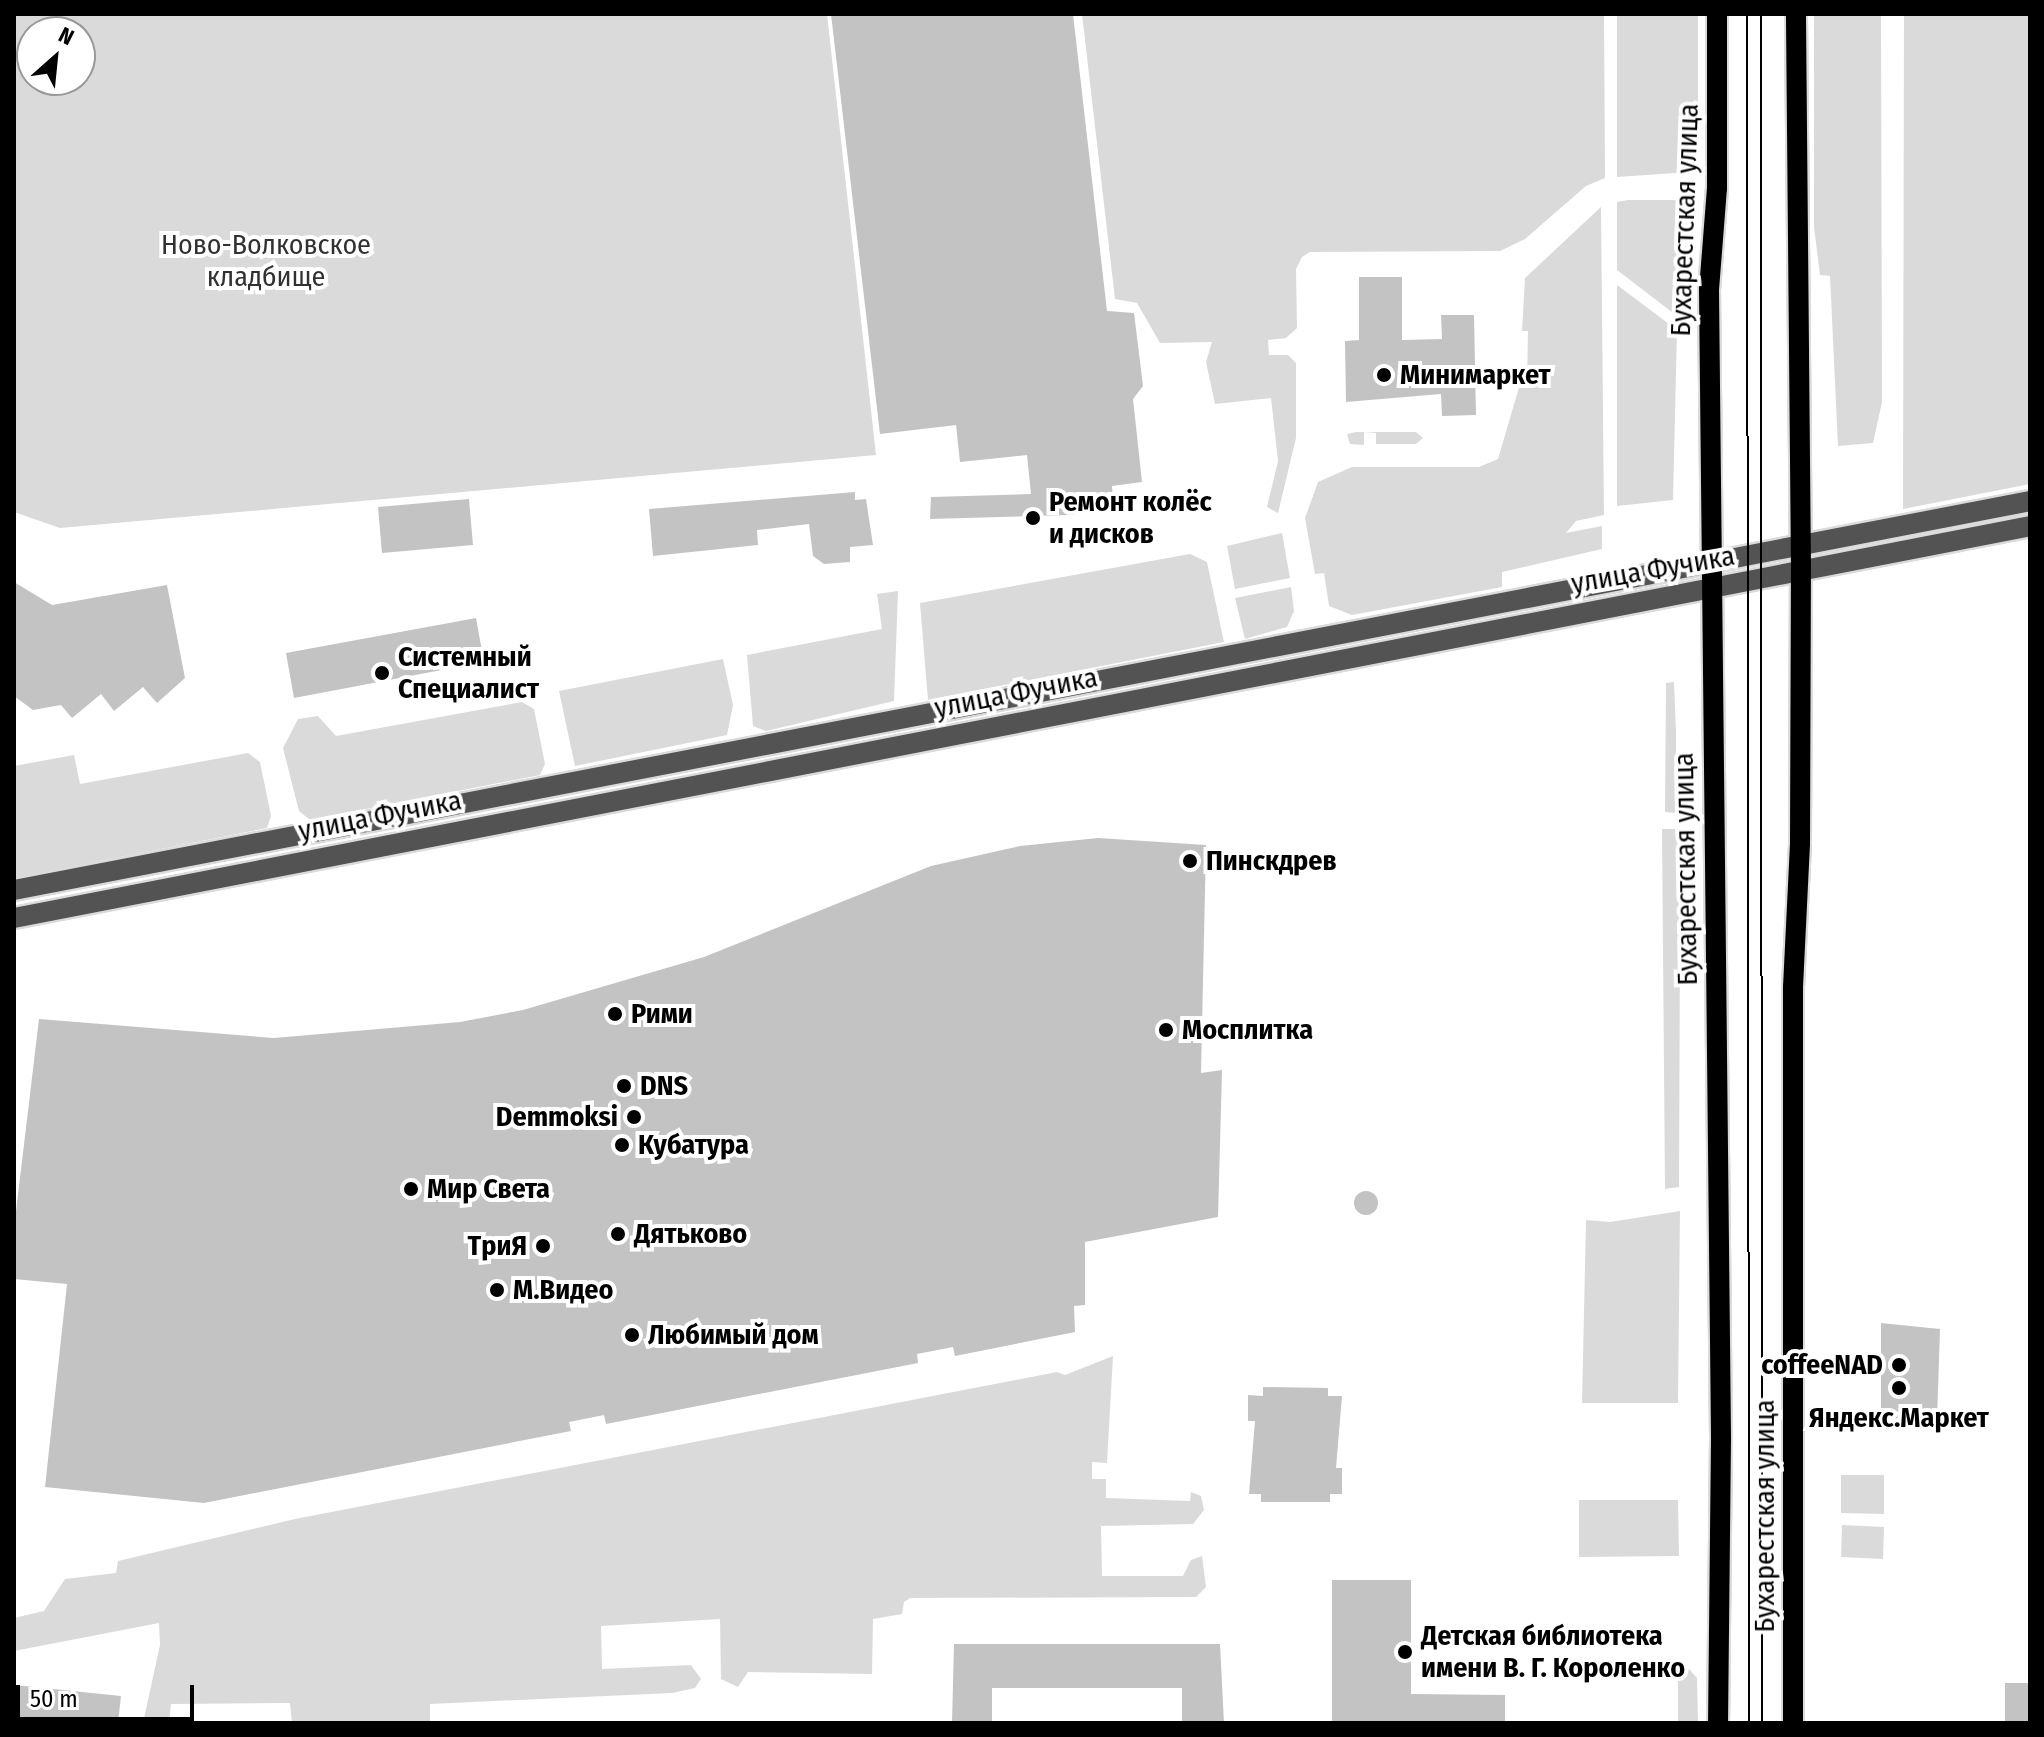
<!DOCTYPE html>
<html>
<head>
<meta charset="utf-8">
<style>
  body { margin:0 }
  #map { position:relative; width:2044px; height:1737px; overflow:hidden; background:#fff; font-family:"Fira Sans Condensed",sans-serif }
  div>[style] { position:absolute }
  .green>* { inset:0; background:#dadada }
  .building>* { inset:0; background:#c3c3c3 }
  .round { border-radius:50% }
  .roads { filter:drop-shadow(2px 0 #dbdbdb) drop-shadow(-2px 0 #dbdbdb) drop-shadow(0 2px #dbdbdb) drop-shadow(0 -2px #dbdbdb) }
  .minor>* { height:20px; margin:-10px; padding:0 10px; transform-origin:10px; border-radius:10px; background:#535353 }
  .major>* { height:20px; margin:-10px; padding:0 10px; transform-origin:10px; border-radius:10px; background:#000 }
  .tram>* { height:2px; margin:-1px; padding:0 1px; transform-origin:1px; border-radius:1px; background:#000 }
  .dots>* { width:22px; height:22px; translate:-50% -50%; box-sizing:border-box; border:4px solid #fff; border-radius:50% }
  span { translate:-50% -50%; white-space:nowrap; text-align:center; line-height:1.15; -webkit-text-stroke:8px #fff; paint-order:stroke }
  .street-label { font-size:28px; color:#000 }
  .park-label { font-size:28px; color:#313131 }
  .poi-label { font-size:28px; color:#000; font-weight:700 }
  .left { translate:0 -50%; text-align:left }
  .right { translate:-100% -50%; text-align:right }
  .frame { position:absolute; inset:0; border:16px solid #000; pointer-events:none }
  .north { position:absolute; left:16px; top:16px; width:80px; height:80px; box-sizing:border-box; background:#fff; border:2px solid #999; border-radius:50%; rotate:27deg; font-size:22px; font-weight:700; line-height:32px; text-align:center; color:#000 }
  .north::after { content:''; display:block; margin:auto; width:28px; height:36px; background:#000; clip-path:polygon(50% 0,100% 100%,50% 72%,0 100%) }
  .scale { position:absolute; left:16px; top:1685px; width:178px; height:36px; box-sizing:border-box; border:4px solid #000; border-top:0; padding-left:10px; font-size:24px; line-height:28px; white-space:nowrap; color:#000; -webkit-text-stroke:6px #fff; paint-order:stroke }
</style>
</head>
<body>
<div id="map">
  <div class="green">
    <i style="clip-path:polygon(evenodd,14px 14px,827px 14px,876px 455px,60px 528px,14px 512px,14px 14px,32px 32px,80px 32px,80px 80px,32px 80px,32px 32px)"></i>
    <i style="clip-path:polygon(1082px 14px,1604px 14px,1605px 178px,1586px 186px,1525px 239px,1500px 251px,1310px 252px,1302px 257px,1296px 269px,1297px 328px,1286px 338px,1268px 340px,1269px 355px,1288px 355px,1296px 363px,1296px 438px,1278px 513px,1267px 507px,1278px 461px,1271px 398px,1215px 404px,1206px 362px,1212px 342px,1160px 343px,1137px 303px,1115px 299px)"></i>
    <i style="clip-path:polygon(1617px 14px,1698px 14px,1698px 154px,1690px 172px,1617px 177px)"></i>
    <i style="clip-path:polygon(1814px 14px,1881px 14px,1882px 402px,1873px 443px,1838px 446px,1830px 276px,1820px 275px,1814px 227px)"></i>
    <i style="clip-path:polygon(1904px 14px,2030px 14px,2030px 484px,1903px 509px)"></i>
    <i style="clip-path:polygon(1628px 200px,1676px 200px,1693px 209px,1687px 318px,1677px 316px,1617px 270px,1617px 202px)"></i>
    <i style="clip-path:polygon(1601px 207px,1604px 515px,1576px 521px,1566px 533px,1602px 526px,1602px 549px,1502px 572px,1502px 587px,1352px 615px,1329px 606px,1324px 573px,1315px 574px,1305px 518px,1318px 482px,1352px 467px,1479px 467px,1498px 459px,1520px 384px,1527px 384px,1528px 331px,1522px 331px,1525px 278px)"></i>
    <i style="clip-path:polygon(1617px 285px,1677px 330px,1673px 500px,1617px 506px)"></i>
    <i style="clip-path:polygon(1356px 432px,1416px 432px,1423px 438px,1416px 444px,1376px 444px,1376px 433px,1364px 432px,1364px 445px,1350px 444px,1347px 434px)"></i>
    <i style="clip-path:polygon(1282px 533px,1290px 578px,1235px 589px,1227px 546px)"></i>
    <i style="clip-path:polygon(1190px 554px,1207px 562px,1224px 642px,928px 700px,920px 603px)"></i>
    <i style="clip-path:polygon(1291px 587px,1294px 611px,1287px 627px,1245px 639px,1235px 598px)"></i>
    <i style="clip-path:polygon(898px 591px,894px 701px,766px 731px,753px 726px,747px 655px,882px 629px,877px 594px)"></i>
    <i style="clip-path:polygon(723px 659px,733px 705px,727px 735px,575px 766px,559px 691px)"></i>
    <i style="clip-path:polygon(1674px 682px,1676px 732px,1676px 813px,1665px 812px,1666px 683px)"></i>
    <i style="clip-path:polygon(522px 702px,534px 709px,545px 764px,540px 775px,310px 820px,299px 811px,283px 748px,298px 719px,318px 716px,336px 736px)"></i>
    <i style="clip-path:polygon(248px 753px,260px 762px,271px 816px,267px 828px,14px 878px,14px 766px,74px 755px,80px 784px)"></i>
    <i style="clip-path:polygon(1662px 829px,1677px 829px,1680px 937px,1679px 1187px,1665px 1189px)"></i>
    <i style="clip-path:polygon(1680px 1211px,1678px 1403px,1582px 1403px,1586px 1220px,1610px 1222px)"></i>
    <i style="clip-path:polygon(1113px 1356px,1107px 1463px,1092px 1462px,1092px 1479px,1106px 1479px,1106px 1498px,1190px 1501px,1191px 1492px,1201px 1496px,1204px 1510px,1193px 1524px,1101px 1526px,1102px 1576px,1183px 1576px,1191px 1560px,1202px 1556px,1206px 1587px,1196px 1597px,910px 1598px,904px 1602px,902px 1614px,873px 1619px,872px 1674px,748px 1672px,738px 1687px,721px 1679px,720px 1619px,601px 1626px,602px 1669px,691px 1665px,701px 1679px,695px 1688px,672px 1693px,430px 1704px,430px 1723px,292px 1723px,290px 1703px,171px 1704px,169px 1723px,143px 1723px,160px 1645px,159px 1623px,14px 1651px,14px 1618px,44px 1611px,65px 1579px,116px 1573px,118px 1561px,295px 1519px,1057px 1372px,1065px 1375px)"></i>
    <i style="clip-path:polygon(1841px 1475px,1884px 1475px,1884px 1514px,1841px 1513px)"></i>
    <i style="clip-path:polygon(1579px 1500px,1678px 1500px,1679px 1556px,1579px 1557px)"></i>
    <i style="clip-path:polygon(1842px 1525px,1884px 1527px,1883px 1559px,1841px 1557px)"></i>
    <i style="clip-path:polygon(1689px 1669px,1697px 1678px,1698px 1723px,1678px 1723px,1678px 1677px)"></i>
  </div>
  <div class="building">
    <i style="clip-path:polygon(831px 14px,1073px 14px,1107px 311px,1134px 313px,1143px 386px,1133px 399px,1142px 482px,1112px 486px,1113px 501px,1103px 514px,930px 519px,931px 497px,1031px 494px,1027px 455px,960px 462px,956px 425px,880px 434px)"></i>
    <i style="clip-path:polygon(1359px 277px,1402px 277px,1402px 340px,1442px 339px,1441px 315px,1474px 315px,1476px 415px,1442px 416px,1441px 394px,1346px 402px,1345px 341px,1359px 340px)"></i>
    <i style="clip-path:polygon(855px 492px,855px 500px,866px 499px,873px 545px,850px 547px,850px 562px,824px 564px,813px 556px,809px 524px,757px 530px,758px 545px,653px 556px,649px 509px)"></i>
    <i style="clip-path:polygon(469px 499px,473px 545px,382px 553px,378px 507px)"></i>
    <i style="clip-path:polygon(14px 582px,52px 605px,167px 585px,185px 678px,157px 703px,143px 687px,114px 711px,101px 694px,72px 718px,61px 705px,33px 710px,14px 696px)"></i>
    <i style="clip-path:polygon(476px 618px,484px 662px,294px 698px,286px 653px)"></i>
    <i style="clip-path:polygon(1098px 838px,1206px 845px,1201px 1073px,1222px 1070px,1218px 1217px,1085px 1242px,1085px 1305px,1074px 1306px,1075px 1332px,955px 1356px,953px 1347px,917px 1354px,918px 1363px,606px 1424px,604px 1415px,569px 1422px,571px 1431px,204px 1503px,45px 1487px,67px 1284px,14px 1279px,14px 1228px,39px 1019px,274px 1038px,460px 1022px,523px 1010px,704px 957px,931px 866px,1020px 846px)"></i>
    <i class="round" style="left:1354px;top:1191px;width:24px;height:24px"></i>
    <i style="clip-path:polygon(1881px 1323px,1940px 1329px,1937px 1420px,1881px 1420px)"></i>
    <i style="clip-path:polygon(1263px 1387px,1328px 1388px,1328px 1396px,1342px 1396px,1336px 1468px,1342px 1468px,1342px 1494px,1330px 1494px,1330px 1502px,1261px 1502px,1261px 1494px,1249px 1494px,1255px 1421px,1248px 1421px,1248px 1395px,1263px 1396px)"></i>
    <i style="clip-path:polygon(1332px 1580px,1411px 1580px,1411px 1694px,1505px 1695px,1505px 1723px,1332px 1723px)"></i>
    <i style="clip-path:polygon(954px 1644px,1220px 1644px,1224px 1723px,1182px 1723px,1182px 1688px,992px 1688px,992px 1723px,952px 1723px)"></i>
    <i style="clip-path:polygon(2005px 1683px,2030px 1683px,2030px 1723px,2005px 1723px)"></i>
    <i style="clip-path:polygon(14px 1685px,121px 1696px,118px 1723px,14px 1723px)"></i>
  </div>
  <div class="roads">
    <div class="minor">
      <i style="left:14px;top:890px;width:2053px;rotate:-10.92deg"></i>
      <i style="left:14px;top:918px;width:2054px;rotate:-11deg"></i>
    </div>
    <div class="major">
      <i style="left:1717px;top:14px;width:174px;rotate:90deg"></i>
      <i style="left:1717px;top:188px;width:102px;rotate:94.5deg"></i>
      <i style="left:1709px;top:290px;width:1149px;rotate:89.4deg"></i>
      <i style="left:1721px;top:1439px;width:284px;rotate:90.6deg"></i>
      <i style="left:1793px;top:1723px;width:736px;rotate:-90deg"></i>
      <i style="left:1793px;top:987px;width:144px;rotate:-87.2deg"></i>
      <i style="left:1800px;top:843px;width:273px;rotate:-89.8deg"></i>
      <i style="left:1801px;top:570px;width:556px;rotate:-90.52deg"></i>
    </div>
  </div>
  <div class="tram">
    <i style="left:1747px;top:14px;width:1709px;rotate:89.93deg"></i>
    <i style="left:1761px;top:14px;width:1709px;rotate:89.97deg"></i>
  </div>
  <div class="dots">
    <i style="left:1384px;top:375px;background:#000"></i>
    <i style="left:1033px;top:518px;background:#000"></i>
    <i style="left:382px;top:673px;background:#000"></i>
    <i style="left:1190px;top:861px;background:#000"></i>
    <i style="left:615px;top:1014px;background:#000"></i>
    <i style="left:1166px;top:1030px;background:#000"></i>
    <i style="left:624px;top:1086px;background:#000"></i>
    <i style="left:634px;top:1117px;background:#000"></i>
    <i style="left:622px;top:1145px;background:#000"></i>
    <i style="left:411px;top:1189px;background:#000"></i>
    <i style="left:618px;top:1234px;background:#000"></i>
    <i style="left:543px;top:1246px;background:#000"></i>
    <i style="left:497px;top:1290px;background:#000"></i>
    <i style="left:632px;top:1335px;background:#000"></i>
    <i style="left:1899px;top:1365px;background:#000"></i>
    <i style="left:1899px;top:1388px;background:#000"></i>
    <i style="left:1405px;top:1652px;background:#000"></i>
  </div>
  <div class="street-label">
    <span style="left:1685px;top:220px;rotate:-88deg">Бухарестская улица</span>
    <span style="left:1653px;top:570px;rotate:-10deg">улица Фучика</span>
    <span style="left:1016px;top:693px;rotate:-11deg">улица Фучика</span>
    <span style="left:380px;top:816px;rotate:-11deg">улица Фучика</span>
    <span style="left:1686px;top:869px;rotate:-91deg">Бухарестская улица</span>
    <span style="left:1765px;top:1516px;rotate:-90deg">Бухарестская улица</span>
  </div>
  <div class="park-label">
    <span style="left:266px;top:261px">Ново-Волковское<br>кладбище</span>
  </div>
  <div class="poi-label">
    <span class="left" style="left:1400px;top:375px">Минимаркет</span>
    <span class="left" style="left:1049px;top:518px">Ремонт колёс<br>и дисков</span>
    <span class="left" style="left:398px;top:673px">Системный<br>Специалист</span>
    <span class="left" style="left:1206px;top:861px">Пинскдрев</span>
    <span class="left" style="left:631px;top:1014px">Рими</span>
    <span class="left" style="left:1182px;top:1030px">Мосплитка</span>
    <span class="left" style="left:640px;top:1086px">DNS</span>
    <span class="right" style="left:618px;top:1117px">Demmoksi</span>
    <span class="left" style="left:638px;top:1145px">Кубатура</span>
    <span class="left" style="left:427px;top:1189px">Мир Света</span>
    <span class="left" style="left:634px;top:1234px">Дятьково</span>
    <span class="right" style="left:527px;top:1246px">ТриЯ</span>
    <span class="left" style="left:513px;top:1290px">М.Видео</span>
    <span class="left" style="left:648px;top:1335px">Любимый дом</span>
    <span class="right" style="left:1883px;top:1365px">coffeeNAD</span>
    <span style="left:1899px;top:1418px">Яндекс.Маркет</span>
    <span class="left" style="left:1421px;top:1652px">Детская библиотека<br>имени В. Г. Короленко</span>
  </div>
  <div class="frame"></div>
  <div class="north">N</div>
  <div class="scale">50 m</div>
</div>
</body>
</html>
